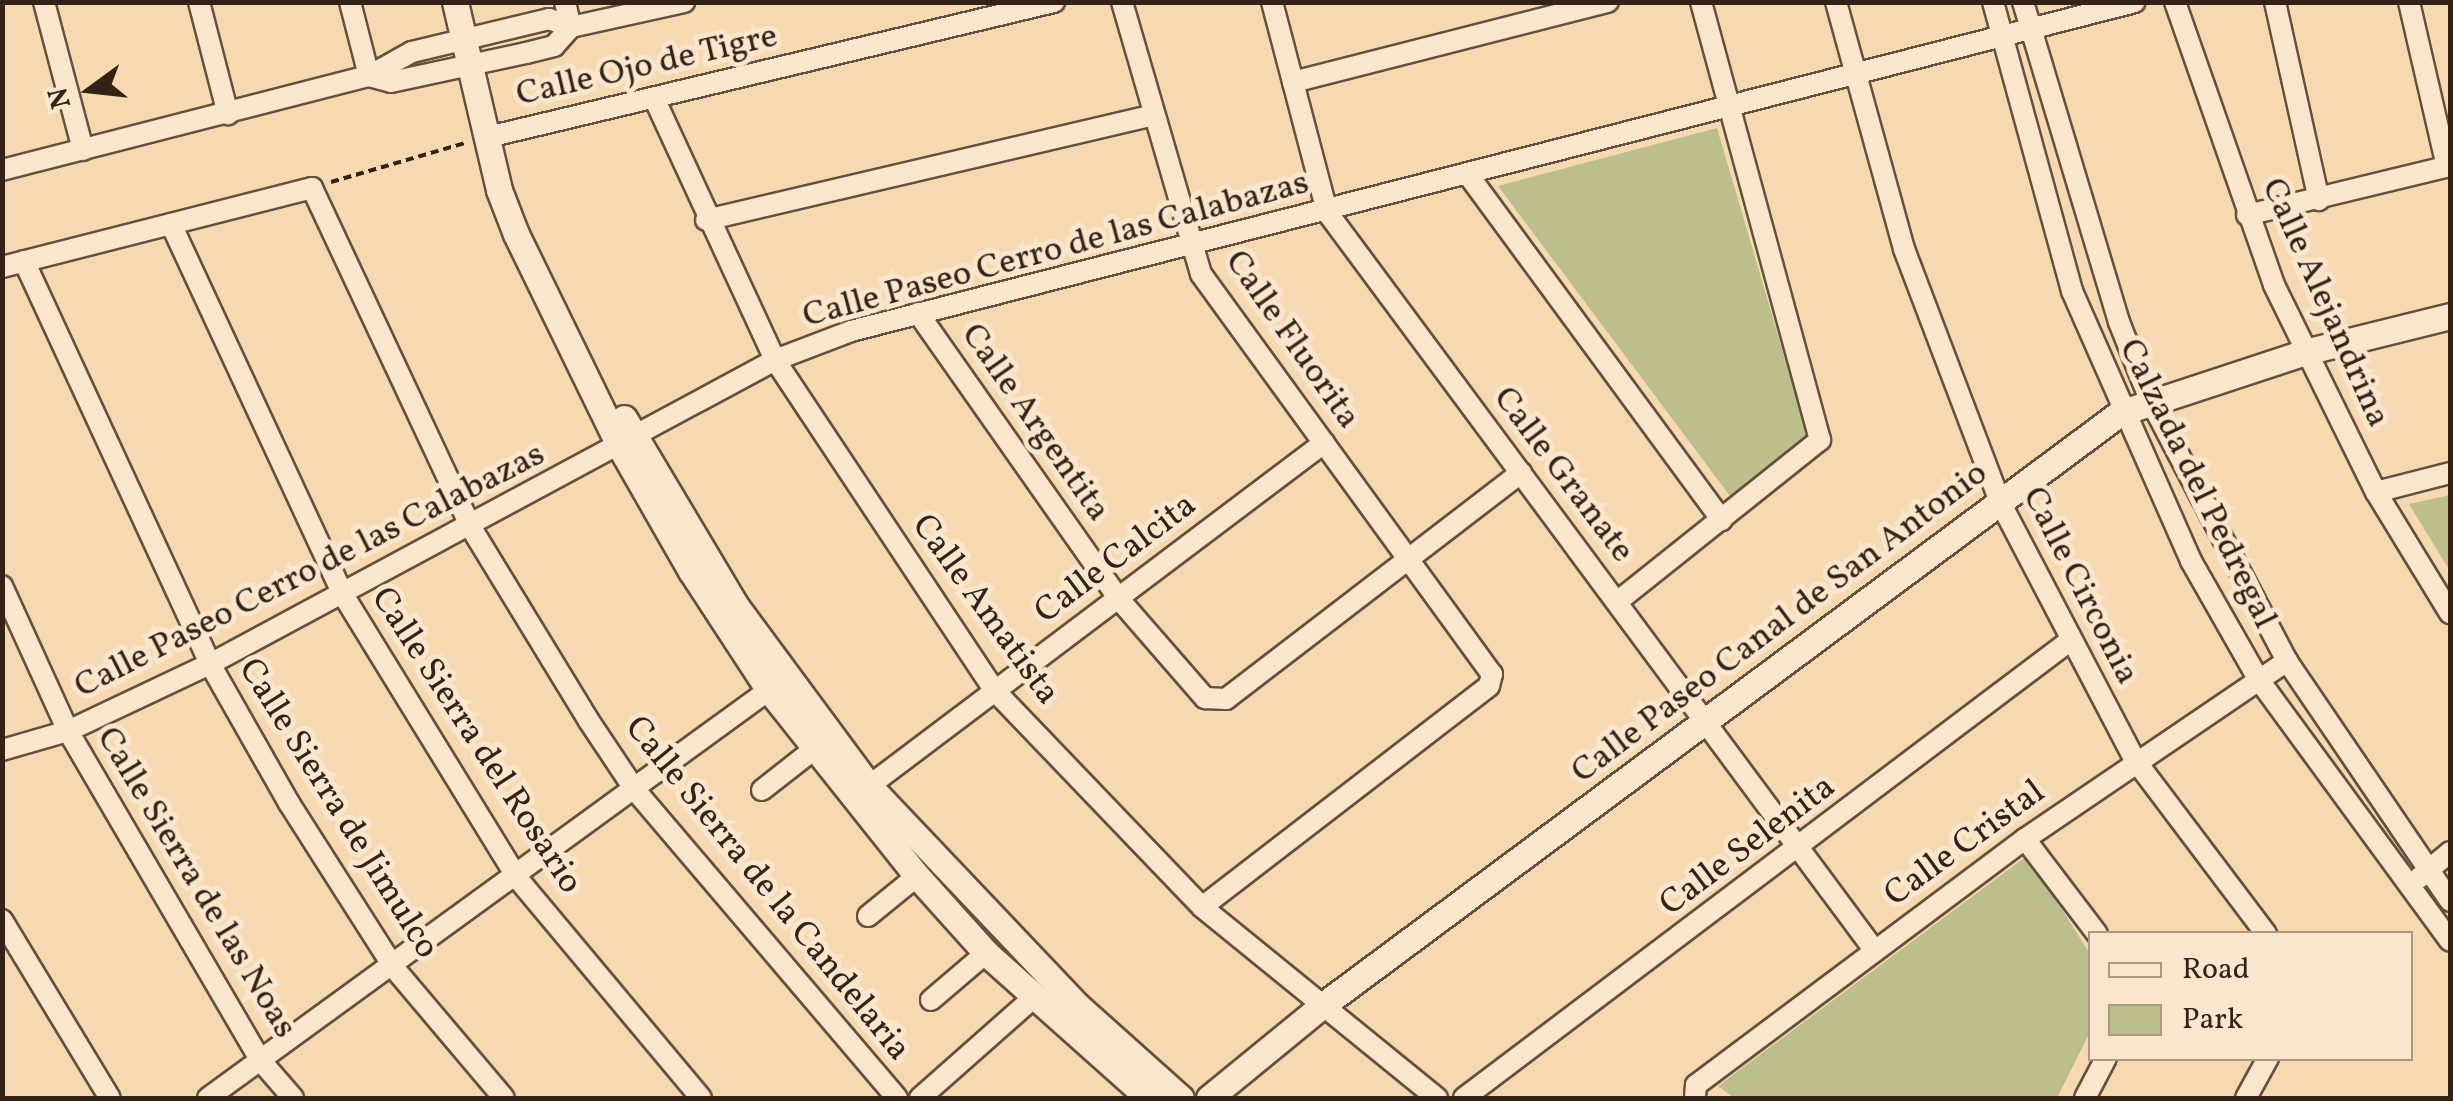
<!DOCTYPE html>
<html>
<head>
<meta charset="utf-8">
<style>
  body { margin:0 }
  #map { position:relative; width:2453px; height:1101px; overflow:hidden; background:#f6d9b1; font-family:Vollkorn,serif }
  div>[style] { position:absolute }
  .green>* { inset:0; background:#bcbf8c }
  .path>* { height:4px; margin-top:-2px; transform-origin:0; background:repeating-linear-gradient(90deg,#352216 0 8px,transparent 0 13px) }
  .roads { filter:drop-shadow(2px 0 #65503d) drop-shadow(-2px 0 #65503d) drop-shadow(0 2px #65503d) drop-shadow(0 -2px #65503d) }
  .minor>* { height:20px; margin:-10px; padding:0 10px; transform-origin:10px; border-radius:10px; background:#f9e6cc }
  .tertiary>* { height:25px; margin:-12.5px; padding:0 12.5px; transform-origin:12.5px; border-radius:12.5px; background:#f9e6cc }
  span { translate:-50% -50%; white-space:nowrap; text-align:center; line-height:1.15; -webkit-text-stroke:10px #f9e6cc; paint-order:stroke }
  .street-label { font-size:35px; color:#352216 }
  .frame { position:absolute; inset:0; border:5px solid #352216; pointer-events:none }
  .legend { position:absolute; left:2088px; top:931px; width:325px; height:130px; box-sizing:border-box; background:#f9e6cc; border:2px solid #ab9883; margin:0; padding:12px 18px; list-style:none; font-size:30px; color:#352216 }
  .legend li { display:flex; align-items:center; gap:20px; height:50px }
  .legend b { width:50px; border:2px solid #ab9883 }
  .north { position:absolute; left:40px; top:40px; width:100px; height:100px; -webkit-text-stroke:8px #f9e6cc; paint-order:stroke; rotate:255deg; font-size:28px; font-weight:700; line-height:40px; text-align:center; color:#352216 }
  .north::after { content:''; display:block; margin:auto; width:35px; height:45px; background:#352216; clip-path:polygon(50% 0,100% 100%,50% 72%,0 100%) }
</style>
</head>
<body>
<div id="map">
  <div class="green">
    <i style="clip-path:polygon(1717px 128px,1808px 437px,1730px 496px,1498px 186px)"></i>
    <i style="clip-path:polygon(2450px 495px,2450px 571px,2409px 504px)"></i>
    <i style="clip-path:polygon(2028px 855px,2090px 954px,2090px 1032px,2057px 1098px,1734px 1098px,1718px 1086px)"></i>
  </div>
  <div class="path">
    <i style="left:331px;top:182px;width:140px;rotate:-16.2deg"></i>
  </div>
  <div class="roads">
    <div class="minor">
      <i style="left:44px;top:2px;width:153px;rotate:75.2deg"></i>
      <i style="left:199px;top:2px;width:116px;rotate:75.5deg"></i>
      <i style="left:350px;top:2px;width:76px;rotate:75.6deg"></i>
      <i style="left:565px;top:2px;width:26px;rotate:77deg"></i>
      <i style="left:1122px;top:2px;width:283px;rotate:73.8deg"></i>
      <i style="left:1201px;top:274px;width:495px;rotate:54deg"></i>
      <i style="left:1492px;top:674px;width:12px;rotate:104deg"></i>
      <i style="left:1489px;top:686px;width:362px;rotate:142.4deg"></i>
      <i style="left:1272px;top:2px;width:217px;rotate:75.3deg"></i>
      <i style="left:1327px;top:212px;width:920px;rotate:53.44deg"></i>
      <i style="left:1836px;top:2px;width:256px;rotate:74.6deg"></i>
      <i style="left:1904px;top:249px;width:271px;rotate:69.2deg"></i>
      <i style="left:2000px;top:502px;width:291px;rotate:62.4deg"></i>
      <i style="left:2135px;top:760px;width:218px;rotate:53deg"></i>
      <i style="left:1993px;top:2px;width:300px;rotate:74.7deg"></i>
      <i style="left:2072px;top:291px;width:295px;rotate:66.2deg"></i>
      <i style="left:2191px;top:561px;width:137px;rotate:60.3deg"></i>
      <i style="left:2259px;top:680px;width:323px;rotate:53.8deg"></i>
      <i style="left:2023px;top:2px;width:334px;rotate:73.3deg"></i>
      <i style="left:2119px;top:322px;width:84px;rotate:68.3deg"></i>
      <i style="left:2150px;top:400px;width:295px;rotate:62.3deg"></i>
      <i style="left:2287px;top:661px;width:290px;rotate:55.8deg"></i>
      <i style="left:2175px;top:2px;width:300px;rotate:70.7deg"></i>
      <i style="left:2274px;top:285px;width:231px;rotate:63.8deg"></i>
      <i style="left:2376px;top:492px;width:142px;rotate:58.6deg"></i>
      <i style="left:2275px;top:2px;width:203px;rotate:77.5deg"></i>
      <i style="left:2409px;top:2px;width:169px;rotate:77deg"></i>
      <i style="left:369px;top:76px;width:23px;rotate:15deg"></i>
      <i style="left:391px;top:82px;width:138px;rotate:-12.1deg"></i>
      <i style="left:526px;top:53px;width:29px;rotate:-14deg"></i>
      <i style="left:554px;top:46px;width:25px;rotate:-48deg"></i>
      <i style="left:1293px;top:82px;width:325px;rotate:-14.3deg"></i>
      <i style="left:654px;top:98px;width:289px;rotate:65.2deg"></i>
      <i style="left:775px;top:360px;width:397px;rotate:56.4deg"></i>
      <i style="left:995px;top:691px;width:299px;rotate:46.2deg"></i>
      <i style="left:1202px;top:907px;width:303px;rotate:39.1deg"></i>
      <i style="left:488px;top:137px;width:582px;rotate:-13.42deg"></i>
      <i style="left:2px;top:170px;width:379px;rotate:-14.4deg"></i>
      <i style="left:369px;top:76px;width:49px;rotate:-29.2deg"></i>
      <i style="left:412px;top:52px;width:141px;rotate:-13.5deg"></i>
      <i style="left:549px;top:19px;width:23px;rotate:20deg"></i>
      <i style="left:571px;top:27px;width:116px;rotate:-12.5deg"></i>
      <i style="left:1469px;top:176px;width:427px;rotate:53.7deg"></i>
      <i style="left:2247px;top:215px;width:209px;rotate:-13.6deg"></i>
      <i style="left:706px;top:220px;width:459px;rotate:-13.2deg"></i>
      <i style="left:171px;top:224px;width:407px;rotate:65.1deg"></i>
      <i style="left:342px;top:593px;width:336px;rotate:58.4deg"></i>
      <i style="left:518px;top:879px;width:285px;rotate:50.1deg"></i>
      <i style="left:24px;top:261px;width:444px;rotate:65.2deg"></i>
      <i style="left:210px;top:664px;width:160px;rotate:60.4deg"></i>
      <i style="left:289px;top:803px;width:196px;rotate:57.5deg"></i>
      <i style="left:394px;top:968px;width:170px;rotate:49.8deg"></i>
      <i style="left:2px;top:267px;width:320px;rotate:-14.3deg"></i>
      <i style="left:312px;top:188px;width:373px;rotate:64.9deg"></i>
      <i style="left:470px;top:526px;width:228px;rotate:58.6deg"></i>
      <i style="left:589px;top:721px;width:83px;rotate:56.3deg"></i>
      <i style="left:635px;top:790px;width:404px;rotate:49.6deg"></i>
      <i style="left:918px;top:313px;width:348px;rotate:54.9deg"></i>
      <i style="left:1118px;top:598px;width:133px;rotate:49deg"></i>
      <i style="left:1205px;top:698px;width:21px;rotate:3deg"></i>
      <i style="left:1226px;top:699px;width:372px;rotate:-37.5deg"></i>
      <i style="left:2376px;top:492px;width:76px;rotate:-14.4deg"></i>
      <i style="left:2px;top:586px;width:159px;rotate:65.5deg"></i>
      <i style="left:68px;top:731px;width:382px;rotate:59.7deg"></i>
      <i style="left:261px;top:1061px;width:49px;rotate:49.1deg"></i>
      <i style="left:1617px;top:602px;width:260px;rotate:-38.6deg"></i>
      <i style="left:1820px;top:440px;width:454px;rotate:-105.2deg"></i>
      <i style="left:2px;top:750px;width:69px;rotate:-16.1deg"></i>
      <i style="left:68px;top:731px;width:157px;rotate:-25.3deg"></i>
      <i style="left:210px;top:664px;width:642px;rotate:-28.28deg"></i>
      <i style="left:775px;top:360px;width:81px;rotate:-20.9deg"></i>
      <i style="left:851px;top:331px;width:1325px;rotate:-14.37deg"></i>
      <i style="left:762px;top:790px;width:65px;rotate:-38.1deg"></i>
      <i style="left:857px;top:795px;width:585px;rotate:-37.01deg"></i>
      <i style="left:2025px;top:839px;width:119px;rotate:52.8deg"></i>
      <i style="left:2419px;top:878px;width:40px;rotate:-40deg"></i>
      <i style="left:868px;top:916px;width:63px;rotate:-39.2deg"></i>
      <i style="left:2px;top:920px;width:208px;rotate:58.8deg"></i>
      <i style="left:931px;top:1000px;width:72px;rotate:-40.5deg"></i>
      <i style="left:208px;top:1098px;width:694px;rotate:-36.03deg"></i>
      <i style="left:920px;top:1098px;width:151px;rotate:-41.5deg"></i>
      <i style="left:1464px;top:1098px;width:757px;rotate:-37.05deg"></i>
      <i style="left:1695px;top:1098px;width:13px;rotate:-86deg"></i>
      <i style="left:1696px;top:1085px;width:411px;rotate:-36.8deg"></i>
      <i style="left:2025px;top:839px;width:317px;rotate:-34.2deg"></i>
      <i style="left:2085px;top:1098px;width:45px;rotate:-62.3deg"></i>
      <i style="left:2246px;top:1098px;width:46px;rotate:-61.2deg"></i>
    </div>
    <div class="tertiary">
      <i style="left:455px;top:2px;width:193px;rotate:76.8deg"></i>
      <i style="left:499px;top:190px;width:47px;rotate:68.9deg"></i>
      <i style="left:516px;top:234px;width:237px;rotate:64deg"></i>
      <i style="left:620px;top:447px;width:143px;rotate:60.2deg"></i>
      <i style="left:691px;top:571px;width:142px;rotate:56.8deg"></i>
      <i style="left:769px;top:690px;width:238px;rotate:51.5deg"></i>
      <i style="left:917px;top:876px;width:103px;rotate:48.1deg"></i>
      <i style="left:986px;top:953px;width:218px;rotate:41.7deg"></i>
      <i style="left:624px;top:418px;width:219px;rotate:59.2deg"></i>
      <i style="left:736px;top:606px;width:224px;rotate:53.5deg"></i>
      <i style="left:869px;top:786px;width:303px;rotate:46.5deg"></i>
      <i style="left:1078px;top:1006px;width:138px;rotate:41.8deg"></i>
      <i style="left:1209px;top:1098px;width:142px;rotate:-39.3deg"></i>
      <i style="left:1319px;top:1008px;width:998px;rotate:-36.61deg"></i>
      <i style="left:2120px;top:413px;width:195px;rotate:-18.2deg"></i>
      <i style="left:2305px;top:352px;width:149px;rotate:-13.9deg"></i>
    </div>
  </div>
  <div class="street-label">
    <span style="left:647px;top:66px;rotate:-13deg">Calle Ojo de Tigre</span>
    <span style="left:1056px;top:250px;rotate:-15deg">Calle Paseo Cerro de las Calabazas</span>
    <span style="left:2325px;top:303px;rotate:66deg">Calle Alejandrina</span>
    <span style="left:1292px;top:340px;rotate:55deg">Calle Fluorita</span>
    <span style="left:1035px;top:423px;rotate:55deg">Calle Argentita</span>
    <span style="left:1563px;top:475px;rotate:53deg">Calle Granate</span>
    <span style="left:2197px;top:484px;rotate:64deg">Calzada del Pedregal</span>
    <span style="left:1116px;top:559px;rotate:-37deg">Calle Calcita</span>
    <span style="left:310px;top:571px;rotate:-27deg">Calle Paseo Cerro de las Calabazas</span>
    <span style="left:2080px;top:586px;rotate:63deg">Calle Circonia</span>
    <span style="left:985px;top:610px;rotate:54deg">Calle Amatista</span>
    <span style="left:1780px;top:623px;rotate:-37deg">Calle Paseo Canal de San Antonio</span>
    <span style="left:476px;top:741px;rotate:57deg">Calle Sierra del Rosario</span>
    <span style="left:338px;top:809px;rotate:58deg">Calle Sierra de Jimulco</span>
    <span style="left:1965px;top:844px;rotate:-36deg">Calle Cristal</span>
    <span style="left:1748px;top:846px;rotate:-37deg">Calle Selenita</span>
    <span style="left:196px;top:883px;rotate:59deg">Calle Sierra de las Noas</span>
    <span style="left:767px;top:889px;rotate:51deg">Calle Sierra de la Candelaria</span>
  </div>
  <div class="frame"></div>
  <ul class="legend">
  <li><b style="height:12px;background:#f9e6cc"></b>Road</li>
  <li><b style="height:28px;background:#bcbf8c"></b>Park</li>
  </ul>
  <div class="north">N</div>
</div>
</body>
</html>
